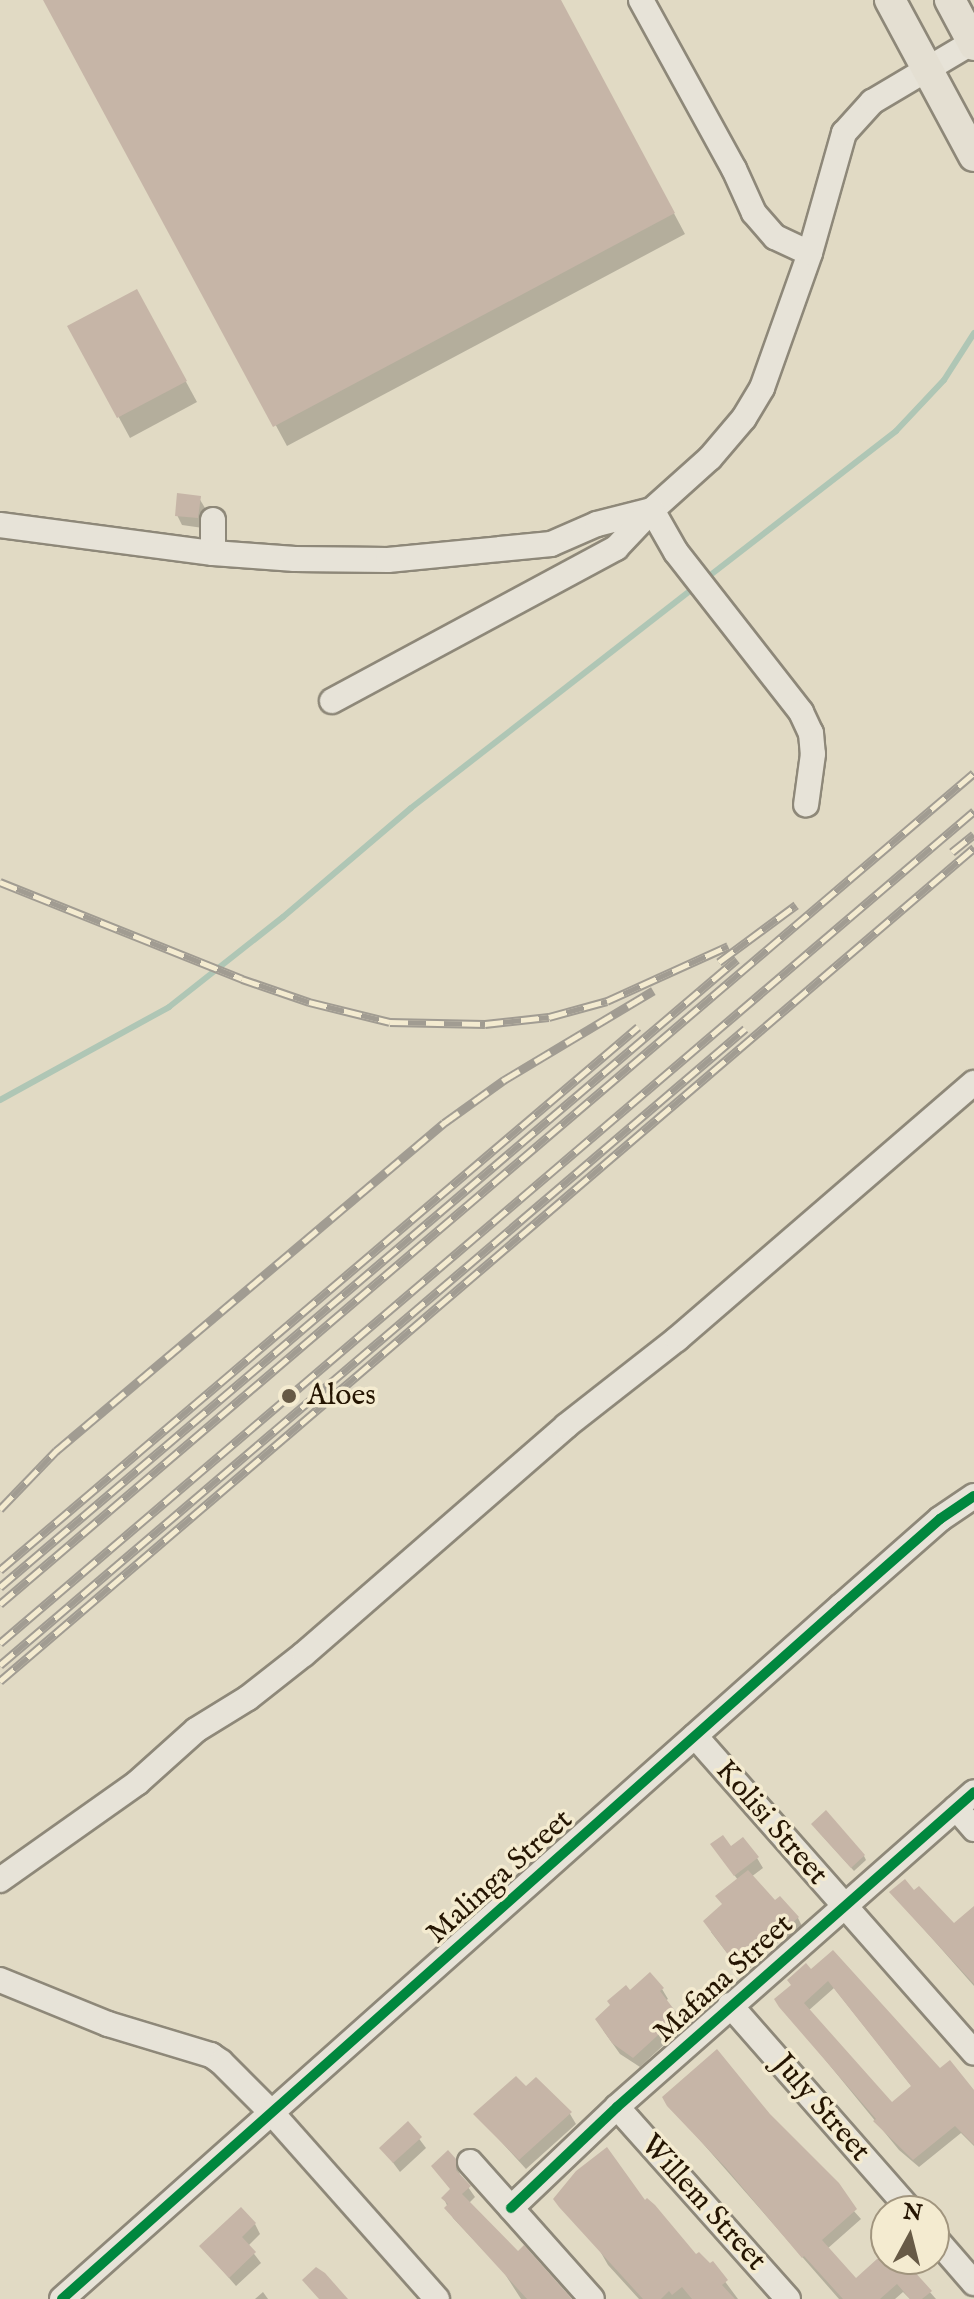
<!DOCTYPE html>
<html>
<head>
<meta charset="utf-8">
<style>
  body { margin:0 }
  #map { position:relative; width:974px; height:2299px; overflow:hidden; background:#e1dac4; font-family:"IM FELL English",serif }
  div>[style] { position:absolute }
  .shadow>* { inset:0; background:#0003 }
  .stream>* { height:6px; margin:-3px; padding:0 3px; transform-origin:3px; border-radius:3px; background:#afc6b5 }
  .building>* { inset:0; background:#c6b5a7 }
  .roads { filter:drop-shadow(2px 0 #8e8879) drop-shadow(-2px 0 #8e8879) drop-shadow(0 2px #8e8879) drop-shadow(0 -2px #8e8879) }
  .minor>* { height:24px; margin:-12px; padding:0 12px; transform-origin:12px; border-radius:12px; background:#e7e3d8 }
  .major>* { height:30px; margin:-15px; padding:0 15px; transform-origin:15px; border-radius:15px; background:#e4dfd2 }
  .rail>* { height:9px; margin-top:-4.5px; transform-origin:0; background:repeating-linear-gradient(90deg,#f4ebd0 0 18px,#a19c92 0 36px); box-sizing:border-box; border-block:2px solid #a19c92 }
  .cycleway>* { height:10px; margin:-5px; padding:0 5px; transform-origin:5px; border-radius:5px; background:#00873e }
  .dots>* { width:22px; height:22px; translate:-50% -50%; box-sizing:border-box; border:4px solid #f4ebd0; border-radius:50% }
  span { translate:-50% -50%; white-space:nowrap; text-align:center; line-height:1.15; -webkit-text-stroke:7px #f4ebd0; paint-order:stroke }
  .poi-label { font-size:30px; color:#251502 }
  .left { translate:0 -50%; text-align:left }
  .street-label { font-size:30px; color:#251502 }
  .north { position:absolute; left:870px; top:2195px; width:80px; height:80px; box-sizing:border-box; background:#f4ebd0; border:2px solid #a1957e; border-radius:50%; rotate:7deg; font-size:22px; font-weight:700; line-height:32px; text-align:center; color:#251502 }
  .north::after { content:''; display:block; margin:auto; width:28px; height:36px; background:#675a46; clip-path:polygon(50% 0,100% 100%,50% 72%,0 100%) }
</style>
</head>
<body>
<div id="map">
  <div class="shadow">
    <i style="clip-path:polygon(46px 0,560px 0,685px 234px,287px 446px)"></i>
    <i style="clip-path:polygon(148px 312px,197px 402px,130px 438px,70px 327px)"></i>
    <i style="clip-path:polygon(199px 498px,205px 508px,203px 528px,182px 525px,177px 515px)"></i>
    <i style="clip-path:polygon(816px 1829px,864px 1856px,866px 1860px,854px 1871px)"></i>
    <i style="clip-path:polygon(731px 1849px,757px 1858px,763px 1868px,751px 1877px,775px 1903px,798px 1918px,803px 1928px,789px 1940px,785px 1936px,748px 1970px,742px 1962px,737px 1966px,711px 1932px,738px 1880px,719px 1855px)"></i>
    <i style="clip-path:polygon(892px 1893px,953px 1926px,974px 1919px,974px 1986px)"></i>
    <i style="clip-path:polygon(evenodd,833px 1953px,940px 2071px,974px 2093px,974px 2146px,961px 2133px,919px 2167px,899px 2150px,782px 2007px,810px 1971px,833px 1953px,834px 1988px,913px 2088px,892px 2105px,808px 2011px,834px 1988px)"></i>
    <i style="clip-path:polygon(662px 1989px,668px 1999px,665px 2001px,683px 2027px,640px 2067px,620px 2054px,603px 2030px,630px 1992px)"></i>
    <i style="clip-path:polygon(526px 2089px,570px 2114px,576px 2124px,526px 2169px,476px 2114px)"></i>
    <i style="clip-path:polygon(670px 2106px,769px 2116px,861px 2219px,827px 2249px,856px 2281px,886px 2254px,886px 2259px,911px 2259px,918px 2270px,914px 2274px,936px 2299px,910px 2299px,903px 2292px,895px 2299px,839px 2299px)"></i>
    <i style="clip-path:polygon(408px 2124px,426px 2148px,400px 2172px,382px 2148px)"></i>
    <i style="clip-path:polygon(454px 2160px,461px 2177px,475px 2197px,469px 2203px,517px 2254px,569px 2299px,521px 2299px,503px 2271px,453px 2218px,444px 2199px,452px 2191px,433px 2166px)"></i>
    <i style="clip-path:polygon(645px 2203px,696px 2257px,709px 2266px,712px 2264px,738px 2299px,639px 2299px,608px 2265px,600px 2251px)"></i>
    <i style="clip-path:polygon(255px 2224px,260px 2234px,248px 2246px,261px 2263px,236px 2286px,202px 2247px)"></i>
    <i style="clip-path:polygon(263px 2292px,268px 2299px,255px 2299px)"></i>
  </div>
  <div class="stream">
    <i style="left:704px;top:580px;width:243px;rotate:-37.8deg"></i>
    <i style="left:896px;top:431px;width:70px;rotate:-46.7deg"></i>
    <i style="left:944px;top:380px;width:56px;rotate:-57.4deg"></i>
    <i style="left:0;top:1100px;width:193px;rotate:-28.8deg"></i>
    <i style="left:169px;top:1007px;width:145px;rotate:-38.3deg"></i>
    <i style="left:283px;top:917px;width:168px;rotate:-40.4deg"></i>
    <i style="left:411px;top:808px;width:360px;rotate:-37.9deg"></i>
  </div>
  <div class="building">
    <i style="clip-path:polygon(43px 0,561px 0,675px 213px,273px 427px)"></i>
    <i style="clip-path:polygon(137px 289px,187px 381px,117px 418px,67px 326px)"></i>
    <i style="clip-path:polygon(177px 493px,201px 496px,198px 518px,175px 516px)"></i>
    <i style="clip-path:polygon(826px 1810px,865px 1855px,851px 1868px,811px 1824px)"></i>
    <i style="clip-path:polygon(723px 1835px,731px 1846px,743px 1837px,759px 1857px,734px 1876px,710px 1844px)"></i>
    <i style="clip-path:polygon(748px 1870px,775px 1900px,780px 1896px,799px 1917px,782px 1932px,778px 1927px,741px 1962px,735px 1953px,730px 1957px,703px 1921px,722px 1904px,715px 1896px)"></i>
    <i style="clip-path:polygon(905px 1879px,914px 1890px,919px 1886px,954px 1923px,974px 1906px,974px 1984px,889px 1892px)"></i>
    <i style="clip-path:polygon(evenodd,833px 1950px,940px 2068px,950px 2060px,974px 2090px,974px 2145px,955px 2126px,913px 2160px,873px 2121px,876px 2119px,779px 2007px,774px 1999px,791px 1985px,787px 1980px,806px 1963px,811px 1969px,833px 1950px,828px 1981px,911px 2086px,892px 2102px,804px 2003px,828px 1981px)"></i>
    <i style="clip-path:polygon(650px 1972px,664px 1988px,660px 1991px,679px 2016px,633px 2058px,612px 2043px,595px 2019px,610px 2005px,607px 2001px,626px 1985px,630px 1990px)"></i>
    <i style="clip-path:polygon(717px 2049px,770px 2114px,839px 2183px,857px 2209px,822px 2240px,856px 2278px,877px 2259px,903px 2259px,932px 2291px,922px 2299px,910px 2299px,897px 2284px,880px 2299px,843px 2299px,804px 2256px,802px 2258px,726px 2168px,667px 2106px,662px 2097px)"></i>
    <i style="clip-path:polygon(516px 2076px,526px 2086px,536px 2077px,572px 2112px,519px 2160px,473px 2114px)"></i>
    <i style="clip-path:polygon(408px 2121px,422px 2137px,393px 2163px,379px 2148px)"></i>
    <i style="clip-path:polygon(607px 2147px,645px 2200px,647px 2198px,655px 2205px,696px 2254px,699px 2252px,710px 2263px,713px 2261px,728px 2280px,722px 2285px,735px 2299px,692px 2299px,682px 2287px,672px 2295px,669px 2291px,661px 2299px,643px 2299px,559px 2207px,553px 2199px,576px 2171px)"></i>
    <i style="clip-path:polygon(448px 2150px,456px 2159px,456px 2170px,471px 2186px,462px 2194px,468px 2200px,518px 2251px,524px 2245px,572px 2299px,527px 2299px,444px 2208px,448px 2204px,441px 2198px,450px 2189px,431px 2166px)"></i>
    <i style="clip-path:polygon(241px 2207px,256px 2223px,242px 2237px,256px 2252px,229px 2278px,199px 2246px)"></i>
    <i style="clip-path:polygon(316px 2267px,325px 2273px,348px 2299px,319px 2299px,302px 2280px)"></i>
  </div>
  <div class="roads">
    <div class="minor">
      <i style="left:641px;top:0;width:193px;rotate:61.2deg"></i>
      <i style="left:734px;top:169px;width:48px;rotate:65.6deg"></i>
      <i style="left:754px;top:213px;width:32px;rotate:49deg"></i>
      <i style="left:775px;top:237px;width:38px;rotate:25deg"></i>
      <i style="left:213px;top:520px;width:33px;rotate:90deg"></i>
      <i style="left:0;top:525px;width:215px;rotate:7.5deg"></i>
      <i style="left:213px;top:553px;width:82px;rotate:4.2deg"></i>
      <i style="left:295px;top:559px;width:93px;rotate:0.6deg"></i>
      <i style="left:388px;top:560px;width:164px;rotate:-5.6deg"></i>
      <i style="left:551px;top:544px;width:50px;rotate:-23.5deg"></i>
      <i style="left:597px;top:524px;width:57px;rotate:-14.3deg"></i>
      <i style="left:652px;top:510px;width:78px;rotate:-41.9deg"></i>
      <i style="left:710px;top:458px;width:52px;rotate:-49.6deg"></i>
      <i style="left:744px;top:418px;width:35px;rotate:-59deg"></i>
      <i style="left:762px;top:388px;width:143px;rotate:-70.4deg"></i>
      <i style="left:810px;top:253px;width:125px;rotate:-74.2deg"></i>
      <i style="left:844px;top:133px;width:42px;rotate:-47.9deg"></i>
      <i style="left:872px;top:102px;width:117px;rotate:-30.7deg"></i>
      <i style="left:332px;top:701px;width:323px;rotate:-28.3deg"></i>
      <i style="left:616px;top:548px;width:52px;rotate:-46.5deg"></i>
      <i style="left:652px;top:510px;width:48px;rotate:60.3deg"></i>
      <i style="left:676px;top:552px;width:203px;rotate:52deg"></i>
      <i style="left:801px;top:712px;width:23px;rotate:65deg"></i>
      <i style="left:811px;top:733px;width:21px;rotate:85deg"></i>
      <i style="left:813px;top:754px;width:51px;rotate:97.8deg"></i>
      <i style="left:695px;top:1736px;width:422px;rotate:48.6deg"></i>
      <i style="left:956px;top:1808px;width:28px;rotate:49deg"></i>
      <i style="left:0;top:1880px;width:168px;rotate:-35.3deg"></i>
      <i style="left:137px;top:1783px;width:79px;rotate:-41.9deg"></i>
      <i style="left:196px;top:1730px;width:61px;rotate:-31.6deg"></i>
      <i style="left:248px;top:1698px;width:71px;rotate:-38.2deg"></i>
      <i style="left:304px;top:1654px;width:347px;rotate:-41deg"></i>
      <i style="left:566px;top:1426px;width:141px;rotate:-38.1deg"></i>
      <i style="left:677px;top:1339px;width:392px;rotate:-40.8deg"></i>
      <i style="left:0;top:1980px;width:117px;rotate:22.2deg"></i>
      <i style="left:108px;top:2024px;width:108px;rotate:16.8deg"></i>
      <i style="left:211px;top:2055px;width:12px;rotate:35deg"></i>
      <i style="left:221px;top:2062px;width:71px;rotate:45deg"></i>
      <i style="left:271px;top:2112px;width:250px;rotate:48.4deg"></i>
      <i style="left:730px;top:2005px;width:274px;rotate:48.7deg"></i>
      <i style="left:617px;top:2107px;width:257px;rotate:48.3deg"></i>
      <i style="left:470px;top:2162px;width:183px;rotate:48.3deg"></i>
      <i style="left:511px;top:2208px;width:146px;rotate:-43.6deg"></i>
      <i style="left:617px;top:2107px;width:476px;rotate:-41.4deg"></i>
      <i style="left:934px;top:2237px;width:61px;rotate:49deg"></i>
      <i style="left:62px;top:2299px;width:1043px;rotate:-41.66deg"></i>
      <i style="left:841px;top:1606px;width:132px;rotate:-41.3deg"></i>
      <i style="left:940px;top:1519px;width:41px;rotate:-34.1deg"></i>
    </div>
    <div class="major">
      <i style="left:890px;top:0;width:177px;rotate:61.7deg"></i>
      <i style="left:950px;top:0;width:51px;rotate:61.9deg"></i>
    </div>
  </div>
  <div class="rail">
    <i style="left:952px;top:852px;width:28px;rotate:-39deg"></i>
    <i style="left:0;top:882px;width:261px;rotate:21.8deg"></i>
    <i style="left:242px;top:979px;width:71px;rotate:18.9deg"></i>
    <i style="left:309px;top:1002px;width:83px;rotate:13.9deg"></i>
    <i style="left:390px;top:1022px;width:95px;rotate:1.2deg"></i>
    <i style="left:485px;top:1024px;width:64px;rotate:-6.2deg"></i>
    <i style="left:549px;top:1017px;width:60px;rotate:-15.4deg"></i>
    <i style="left:607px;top:1001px;width:133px;rotate:-24.4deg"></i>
    <i style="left:719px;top:962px;width:96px;rotate:-36.5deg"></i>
    <i style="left:0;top:1509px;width:81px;rotate:-46deg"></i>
    <i style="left:56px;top:1451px;width:508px;rotate:-40.21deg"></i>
    <i style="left:444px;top:1123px;width:74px;rotate:-35.6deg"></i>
    <i style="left:504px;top:1080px;width:174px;rotate:-30.9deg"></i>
    <i style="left:0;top:1570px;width:838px;rotate:-40.4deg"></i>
    <i style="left:0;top:1587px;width:968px;rotate:-40.43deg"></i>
    <i style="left:0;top:1604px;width:1280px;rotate:-40.47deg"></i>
    <i style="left:0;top:1643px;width:1281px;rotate:-40.5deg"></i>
    <i style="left:0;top:1665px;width:980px;rotate:-40.49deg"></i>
    <i style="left:0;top:1681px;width:1282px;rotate:-40.54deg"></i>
  </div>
  <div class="cycleway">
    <i style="left:511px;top:2208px;width:146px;rotate:-43.6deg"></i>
    <i style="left:617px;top:2107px;width:476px;rotate:-41.4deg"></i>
    <i style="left:62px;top:2299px;width:1043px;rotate:-41.66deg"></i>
    <i style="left:841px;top:1606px;width:132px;rotate:-41.3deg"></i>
    <i style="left:940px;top:1519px;width:41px;rotate:-34.1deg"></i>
  </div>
  <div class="dots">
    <i style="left:289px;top:1396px;background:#675a46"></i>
  </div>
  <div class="poi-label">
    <span class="left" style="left:307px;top:1396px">Aloes</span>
  </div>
  <div class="street-label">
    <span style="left:771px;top:1823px;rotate:49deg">Kolisi Street</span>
    <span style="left:500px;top:1877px;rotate:-42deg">Malinga Street</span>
    <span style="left:724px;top:1979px;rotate:-42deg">Mafana Street</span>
    <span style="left:821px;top:2108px;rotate:49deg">July Street</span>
    <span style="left:703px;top:2203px;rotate:48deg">Willem Street</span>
  </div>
  <div class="north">N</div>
</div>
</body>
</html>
